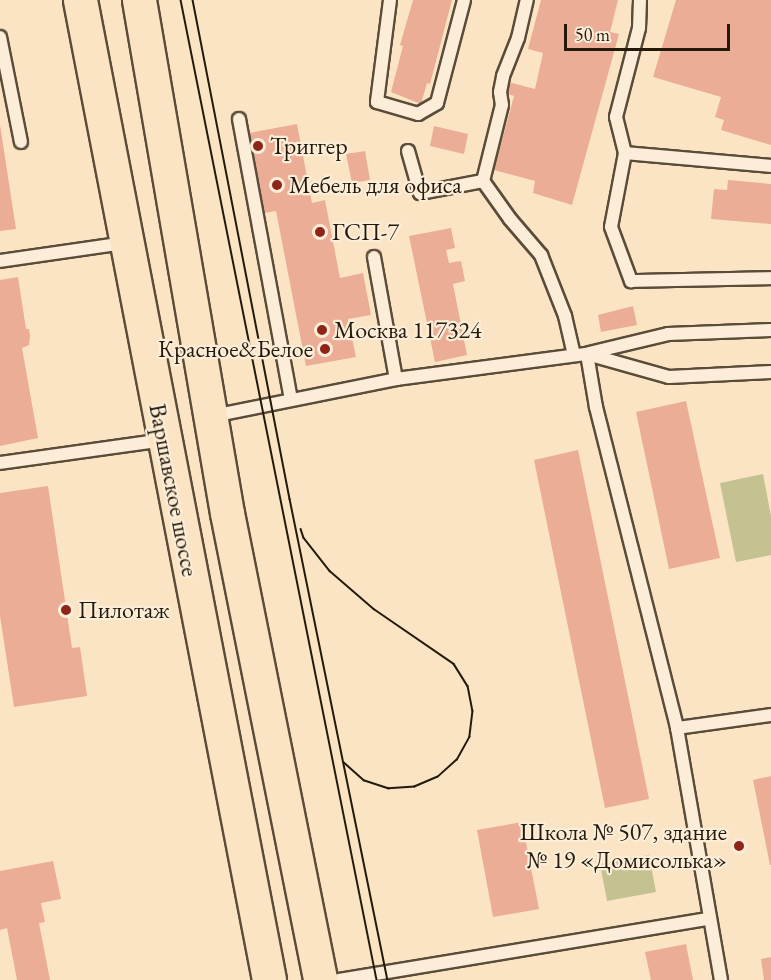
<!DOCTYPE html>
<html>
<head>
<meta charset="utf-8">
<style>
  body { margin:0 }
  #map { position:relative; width:771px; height:980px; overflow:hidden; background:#fbe4c4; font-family:"EB Garamond",serif }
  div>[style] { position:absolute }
  .green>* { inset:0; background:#c3c290 }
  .building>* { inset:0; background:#ebad95 }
  .roads { filter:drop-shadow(2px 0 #5a4c39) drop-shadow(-2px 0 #5a4c39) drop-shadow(0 2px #5a4c39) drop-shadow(0 -2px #5a4c39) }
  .service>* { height:12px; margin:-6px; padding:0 6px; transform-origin:6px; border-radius:6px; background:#fcedd9 }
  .primary>* { height:33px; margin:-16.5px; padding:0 16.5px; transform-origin:16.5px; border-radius:16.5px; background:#fbe4c4 }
  .tram>* { height:1.5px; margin:-0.75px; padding:0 0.75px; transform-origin:0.75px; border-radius:0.75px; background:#241a0b }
  .dots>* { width:16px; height:16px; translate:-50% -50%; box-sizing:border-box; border:3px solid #fcedd9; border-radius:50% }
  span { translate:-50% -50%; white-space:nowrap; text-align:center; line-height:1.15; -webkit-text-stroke:4.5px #fcedd9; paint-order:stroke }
  .poi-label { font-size:24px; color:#241a0b }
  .left { translate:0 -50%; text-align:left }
  .right { translate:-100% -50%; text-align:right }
  .street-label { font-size:24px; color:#241a0b }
  .scale { position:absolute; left:564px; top:24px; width:166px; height:27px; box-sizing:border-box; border:3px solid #241a0b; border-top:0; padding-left:8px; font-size:18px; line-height:21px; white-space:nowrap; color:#241a0b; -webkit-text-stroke:4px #fcedd9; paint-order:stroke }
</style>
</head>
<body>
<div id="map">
  <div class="green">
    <i style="clip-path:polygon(763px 474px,771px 516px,771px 555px,736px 562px,720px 483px)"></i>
    <i style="clip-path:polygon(649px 855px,656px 892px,607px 901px,600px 864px)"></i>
  </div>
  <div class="building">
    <i style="clip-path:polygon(413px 0,452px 0,430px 84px,427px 83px,421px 104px,391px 92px,403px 46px,400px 45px)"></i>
    <i style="clip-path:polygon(541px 0,618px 0,610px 32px,619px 34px,572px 205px,533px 193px,535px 181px,494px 170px,514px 96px,505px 93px,508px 82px,535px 89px,543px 53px,528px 49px)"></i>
    <i style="clip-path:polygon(676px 0,771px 0,771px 145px,721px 130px,724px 120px,715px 117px,721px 97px,653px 77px)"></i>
    <i style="clip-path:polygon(297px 124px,312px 203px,325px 200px,340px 278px,363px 273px,371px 315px,348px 319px,356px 357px,306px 366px,276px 211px,264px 213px,249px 133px)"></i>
    <i style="clip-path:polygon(0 125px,16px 229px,0 231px)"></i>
    <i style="clip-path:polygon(434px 126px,468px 134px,464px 154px,430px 146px)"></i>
    <i style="clip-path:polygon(365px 151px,370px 180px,352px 183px,346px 154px)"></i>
    <i style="clip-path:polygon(728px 180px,771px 184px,771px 224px,711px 219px,714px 189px,727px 190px)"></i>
    <i style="clip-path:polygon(451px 228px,455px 248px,446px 250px,449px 263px,461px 261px,465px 281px,453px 284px,467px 355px,435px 362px,409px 236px)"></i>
    <i style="clip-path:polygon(18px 277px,26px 329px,29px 329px,30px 336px,29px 345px,22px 348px,38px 438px,0 446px,0 280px)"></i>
    <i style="clip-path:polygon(633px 306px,637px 325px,601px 332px,598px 315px)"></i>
    <i style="clip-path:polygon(686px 401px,720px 558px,669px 569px,636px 412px)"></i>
    <i style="clip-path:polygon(578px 450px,649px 799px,605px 808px,534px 460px)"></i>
    <i style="clip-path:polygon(48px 486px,72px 648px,80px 647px,87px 696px,14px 707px,0 616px,0 493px)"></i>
    <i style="clip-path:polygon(771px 776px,771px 865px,770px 865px,753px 780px)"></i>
    <i style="clip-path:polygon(522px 822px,539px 909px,493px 917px,477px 830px)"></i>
    <i style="clip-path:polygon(53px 861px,61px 899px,41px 903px,45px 922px,39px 923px,50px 980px,17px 980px,7px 928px,0 930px,0 871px)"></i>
    <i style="clip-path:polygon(686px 944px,693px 980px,651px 980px,645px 952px)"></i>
    <i style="clip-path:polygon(771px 957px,771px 980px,764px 980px,761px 959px)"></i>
  </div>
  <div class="roads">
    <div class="service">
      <i style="left:390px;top:0;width:103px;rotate:97.3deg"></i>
      <i style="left:377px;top:102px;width:43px;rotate:16.3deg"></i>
      <i style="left:418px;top:114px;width:22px;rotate:-30deg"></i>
      <i style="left:437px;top:103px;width:106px;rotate:-75.3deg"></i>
      <i style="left:640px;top:0;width:28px;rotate:92deg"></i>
      <i style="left:639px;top:28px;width:92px;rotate:104.5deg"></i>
      <i style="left:616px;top:117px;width:37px;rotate:76deg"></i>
      <i style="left:625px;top:153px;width:75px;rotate:100.7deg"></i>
      <i style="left:611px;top:227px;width:58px;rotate:69.7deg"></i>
      <i style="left:631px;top:281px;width:140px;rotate:-1.2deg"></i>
      <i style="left:0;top:37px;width:107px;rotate:78.7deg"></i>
      <i style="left:239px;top:119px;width:285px;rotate:79.5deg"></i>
      <i style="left:408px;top:151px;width:44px;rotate:74.1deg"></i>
      <i style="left:420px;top:193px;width:64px;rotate:-10.8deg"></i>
      <i style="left:483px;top:181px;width:47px;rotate:54.6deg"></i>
      <i style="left:510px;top:219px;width:48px;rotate:49.3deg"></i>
      <i style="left:541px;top:255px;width:66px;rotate:68.5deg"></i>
      <i style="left:565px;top:316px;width:40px;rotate:77deg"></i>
      <i style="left:625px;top:153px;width:147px;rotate:5.1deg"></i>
      <i style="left:483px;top:181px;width:78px;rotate:-76deg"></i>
      <i style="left:502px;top:105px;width:13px;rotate:-99deg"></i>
      <i style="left:500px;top:92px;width:16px;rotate:-79deg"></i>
      <i style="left:503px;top:76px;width:41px;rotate:-68.5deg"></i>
      <i style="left:518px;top:38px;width:39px;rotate:-77deg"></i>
      <i style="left:374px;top:257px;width:124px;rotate:79.8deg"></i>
      <i style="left:0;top:261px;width:126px;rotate:-8.2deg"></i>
      <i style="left:589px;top:353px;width:81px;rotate:-13.5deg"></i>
      <i style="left:668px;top:334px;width:103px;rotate:-2.2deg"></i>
      <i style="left:587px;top:354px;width:85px;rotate:15.7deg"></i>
      <i style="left:669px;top:377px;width:102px;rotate:-2.8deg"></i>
      <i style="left:213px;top:416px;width:187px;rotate:-11.4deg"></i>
      <i style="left:396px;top:379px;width:193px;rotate:-7.5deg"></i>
      <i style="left:587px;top:354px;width:54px;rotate:80.4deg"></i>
      <i style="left:596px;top:407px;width:331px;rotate:75.8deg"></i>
      <i style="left:677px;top:728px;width:256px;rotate:80.1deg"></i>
      <i style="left:0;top:463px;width:165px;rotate:-8deg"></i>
      <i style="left:677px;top:728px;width:95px;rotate:-7.9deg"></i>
      <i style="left:339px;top:980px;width:374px;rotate:-9.4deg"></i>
    </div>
    <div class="primary">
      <i style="left:80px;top:0;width:998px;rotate:79.08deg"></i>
      <i style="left:139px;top:0;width:520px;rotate:80.27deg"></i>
      <i style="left:227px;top:513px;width:476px;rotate:78.7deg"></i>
    </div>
  </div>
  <div class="tram">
    <i style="left:181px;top:0;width:999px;rotate:78.69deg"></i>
    <i style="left:193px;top:0;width:508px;rotate:79deg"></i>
    <i style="left:290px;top:499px;width:491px;rotate:78.5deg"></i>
    <i style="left:301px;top:529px;width:9px;rotate:72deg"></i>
    <i style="left:304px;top:538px;width:42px;rotate:51.8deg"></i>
    <i style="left:330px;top:571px;width:58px;rotate:40.8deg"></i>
    <i style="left:374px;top:609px;width:97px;rotate:34.5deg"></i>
    <i style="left:454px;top:664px;width:26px;rotate:58deg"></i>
    <i style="left:468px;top:686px;width:25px;rotate:79deg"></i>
    <i style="left:473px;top:711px;width:26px;rotate:97deg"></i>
    <i style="left:470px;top:737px;width:26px;rotate:119deg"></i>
    <i style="left:457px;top:760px;width:25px;rotate:138deg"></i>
    <i style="left:438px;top:777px;width:25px;rotate:157deg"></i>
    <i style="left:415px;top:787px;width:26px;rotate:176deg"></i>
    <i style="left:389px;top:789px;width:26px;rotate:-162deg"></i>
    <i style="left:364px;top:781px;width:27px;rotate:-138deg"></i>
  </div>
  <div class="dots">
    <i style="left:258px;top:146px;background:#8f2418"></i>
    <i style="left:277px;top:185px;background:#8f2418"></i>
    <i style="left:320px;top:232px;background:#8f2418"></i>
    <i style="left:322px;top:330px;background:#8f2418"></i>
    <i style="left:325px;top:349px;background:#8f2418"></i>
    <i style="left:66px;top:610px;background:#8f2418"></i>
    <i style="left:739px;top:846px;background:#8f2418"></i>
  </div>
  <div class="poi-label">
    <span class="left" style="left:270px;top:146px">Триггер</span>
    <span class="left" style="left:289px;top:185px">Мебель для офиса</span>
    <span class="left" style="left:332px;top:232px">ГСП-7</span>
    <span class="left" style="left:334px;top:330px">Москва 117324</span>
    <span class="right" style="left:313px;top:349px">Красное&amp;Белое</span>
    <span class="left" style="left:78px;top:610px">Пилотаж</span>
    <span class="right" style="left:727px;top:846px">Школа № 507, здание<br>№ 19 «Домисолька»</span>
  </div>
  <div class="street-label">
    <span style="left:174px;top:490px;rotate:79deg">Варшавское шоссе</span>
  </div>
  <div class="scale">50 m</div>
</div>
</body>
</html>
